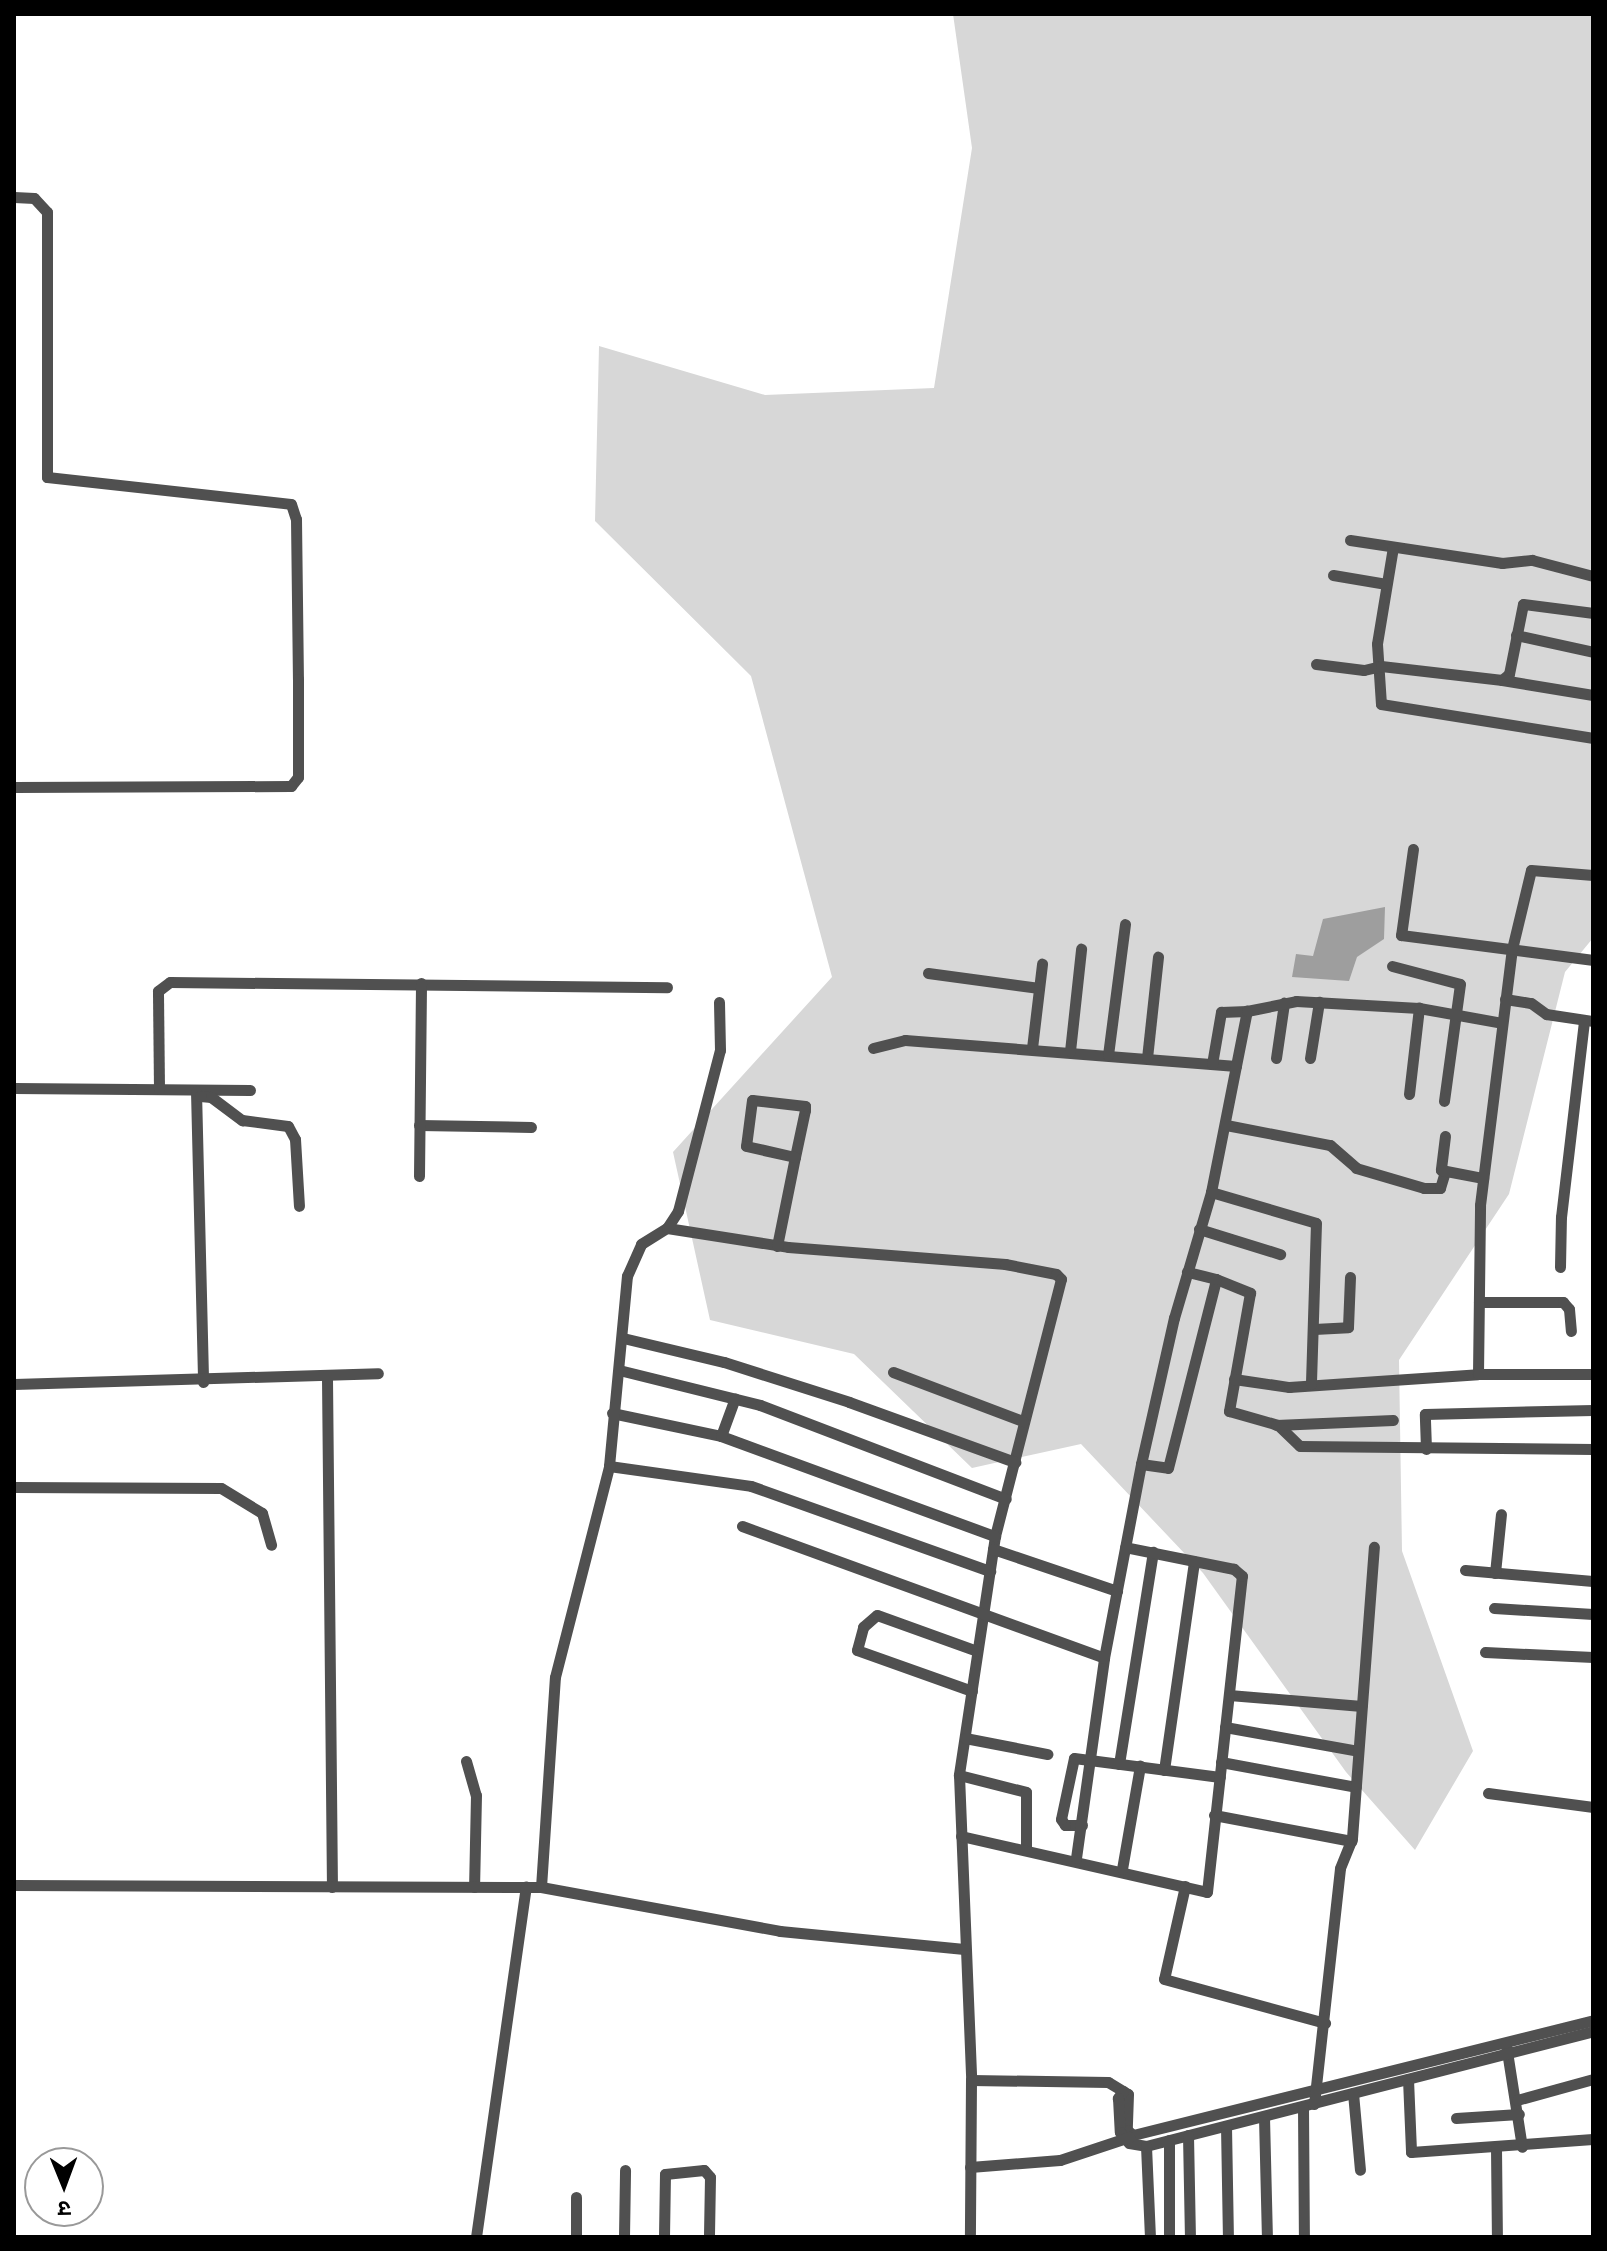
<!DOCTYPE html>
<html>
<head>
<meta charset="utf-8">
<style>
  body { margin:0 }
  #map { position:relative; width:1607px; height:2251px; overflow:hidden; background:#fff; font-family:Manrope,"Noto Sans Devanagari",sans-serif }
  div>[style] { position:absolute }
  .green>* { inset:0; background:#d7d7d7 }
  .water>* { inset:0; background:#9e9e9e }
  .street>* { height:11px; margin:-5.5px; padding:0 5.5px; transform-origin:5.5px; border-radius:5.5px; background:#505050 }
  span { translate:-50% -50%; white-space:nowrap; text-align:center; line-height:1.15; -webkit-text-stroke:8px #fff; paint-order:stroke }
  .frame { position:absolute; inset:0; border:16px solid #000; pointer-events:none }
  .north { position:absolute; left:24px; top:2147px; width:80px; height:80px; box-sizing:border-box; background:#fff; border:2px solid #999; border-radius:50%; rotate:179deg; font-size:22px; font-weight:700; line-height:32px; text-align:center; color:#000 }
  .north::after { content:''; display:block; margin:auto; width:28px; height:36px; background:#000; clip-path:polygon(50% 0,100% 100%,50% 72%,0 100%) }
</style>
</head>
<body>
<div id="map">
  <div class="green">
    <i style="clip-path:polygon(953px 14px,1593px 14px,1593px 938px,1565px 972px,1509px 1194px,1399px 1360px,1402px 1551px,1473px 1751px,1415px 1850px,1346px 1772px,1203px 1573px,1081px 1444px,972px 1468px,854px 1354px,710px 1320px,673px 1152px,832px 977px,751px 676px,595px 521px,599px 346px,765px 395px,934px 388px,972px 148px)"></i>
  </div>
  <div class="water">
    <i style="clip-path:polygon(1385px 907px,1384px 939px,1357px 957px,1349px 981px,1292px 977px,1296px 954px,1313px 956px,1323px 919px)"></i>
  </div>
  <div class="street">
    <i style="left:14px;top:197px;width:20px;rotate:3deg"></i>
    <i style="left:34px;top:198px;width:19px;rotate:47deg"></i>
    <i style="left:47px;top:212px;width:265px;rotate:90deg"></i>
    <i style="left:47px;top:477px;width:245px;rotate:6.3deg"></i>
    <i style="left:291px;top:504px;width:16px;rotate:72deg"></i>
    <i style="left:296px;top:519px;width:160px;rotate:89.3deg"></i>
    <i style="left:298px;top:679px;width:98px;rotate:90deg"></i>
    <i style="left:298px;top:777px;width:11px;rotate:128deg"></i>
    <i style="left:291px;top:786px;width:277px;rotate:179.8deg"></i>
    <i style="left:1350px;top:540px;width:154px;rotate:8.6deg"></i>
    <i style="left:1502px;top:563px;width:30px;rotate:-6deg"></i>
    <i style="left:1532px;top:560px;width:63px;rotate:14.7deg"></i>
    <i style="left:1393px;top:547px;width:98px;rotate:99.4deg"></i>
    <i style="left:1377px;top:644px;width:60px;rotate:86.2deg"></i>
    <i style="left:1381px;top:704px;width:215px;rotate:9.1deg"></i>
    <i style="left:1333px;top:575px;width:54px;rotate:9.6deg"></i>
    <i style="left:1516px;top:635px;width:79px;rotate:12.4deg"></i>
    <i style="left:1316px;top:664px;width:48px;rotate:7.1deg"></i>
    <i style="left:1364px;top:670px;width:17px;rotate:-13deg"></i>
    <i style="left:1381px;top:666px;width:122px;rotate:6.6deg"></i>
    <i style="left:1502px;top:680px;width:9px;rotate:-41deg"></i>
    <i style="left:1509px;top:674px;width:71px;rotate:-78.7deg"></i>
    <i style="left:1523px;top:604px;width:71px;rotate:7.3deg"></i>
    <i style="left:1502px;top:680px;width:92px;rotate:9.4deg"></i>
    <i style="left:1413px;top:849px;width:87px;rotate:97.9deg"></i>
    <i style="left:1401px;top:935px;width:194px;rotate:7.4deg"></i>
    <i style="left:1392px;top:966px;width:70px;rotate:14.8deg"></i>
    <i style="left:1460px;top:984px;width:118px;rotate:97.8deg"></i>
    <i style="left:928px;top:973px;width:112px;rotate:7.7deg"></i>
    <i style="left:1505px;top:999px;width:26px;rotate:9deg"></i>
    <i style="left:1531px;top:1003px;width:19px;rotate:36deg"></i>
    <i style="left:1546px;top:1014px;width:48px;rotate:8.5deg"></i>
    <i style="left:873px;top:1048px;width:33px;rotate:-14deg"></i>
    <i style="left:905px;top:1040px;width:332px;rotate:4.5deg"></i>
    <i style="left:1032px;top:1048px;width:85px;rotate:-83.2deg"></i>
    <i style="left:1070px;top:1051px;width:103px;rotate:-83.8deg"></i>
    <i style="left:1108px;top:1055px;width:132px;rotate:-82.6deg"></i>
    <i style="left:1147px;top:1058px;width:102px;rotate:-83.8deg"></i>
    <i style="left:1276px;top:1058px;width:56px;rotate:-81.7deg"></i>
    <i style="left:1310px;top:1058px;width:57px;rotate:-80.9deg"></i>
    <i style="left:1212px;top:1064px;width:53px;rotate:-80.2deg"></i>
    <i style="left:1221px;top:1012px;width:26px;rotate:-2deg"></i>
    <i style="left:14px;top:1088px;width:236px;rotate:0.5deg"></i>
    <i style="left:159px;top:1089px;width:98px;rotate:-90.6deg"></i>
    <i style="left:158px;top:991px;width:15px;rotate:-37deg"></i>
    <i style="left:170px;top:982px;width:497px;rotate:0.6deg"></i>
    <i style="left:196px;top:1091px;width:291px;rotate:88.6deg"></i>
    <i style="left:1409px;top:1094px;width:87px;rotate:-83.4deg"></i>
    <i style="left:200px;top:1096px;width:11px;rotate:5deg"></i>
    <i style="left:211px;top:1097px;width:39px;rotate:37deg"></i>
    <i style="left:242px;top:1120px;width:46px;rotate:7.4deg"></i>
    <i style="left:288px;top:1126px;width:15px;rotate:62deg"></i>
    <i style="left:295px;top:1139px;width:67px;rotate:86.6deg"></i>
    <i style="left:419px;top:1125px;width:112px;rotate:1deg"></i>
    <i style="left:1226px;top:1125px;width:106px;rotate:10.9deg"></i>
    <i style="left:1330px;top:1145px;width:35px;rotate:41deg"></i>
    <i style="left:1356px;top:1168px;width:71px;rotate:16.4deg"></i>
    <i style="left:1424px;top:1188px;width:16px"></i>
    <i style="left:1440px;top:1188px;width:17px;rotate:-73deg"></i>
    <i style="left:1445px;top:1136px;width:34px;rotate:97deg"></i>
    <i style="left:1441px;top:1170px;width:43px;rotate:10.8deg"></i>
    <i style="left:419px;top:1176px;width:193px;rotate:-89.4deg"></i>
    <i style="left:1211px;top:1192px;width:185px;rotate:-78.8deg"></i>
    <i style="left:1247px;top:1011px;width:50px;rotate:-11.5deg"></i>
    <i style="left:1296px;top:1001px;width:123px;rotate:3.3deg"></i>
    <i style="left:1419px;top:1008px;width:84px;rotate:10.2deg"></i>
    <i style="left:667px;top:1228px;width:122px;rotate:8.9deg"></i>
    <i style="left:788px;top:1247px;width:218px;rotate:4.5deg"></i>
    <i style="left:1005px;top:1264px;width:52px;rotate:11.1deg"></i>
    <i style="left:1056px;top:1274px;width:7px;rotate:45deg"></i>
    <i style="left:1061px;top:1279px;width:265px;rotate:104.4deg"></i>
    <i style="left:995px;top:1536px;width:242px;rotate:98.6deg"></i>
    <i style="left:959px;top:1775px;width:305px;rotate:87.7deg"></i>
    <i style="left:971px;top:2080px;width:157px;rotate:90.4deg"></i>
    <i style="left:1199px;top:1229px;width:85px;rotate:17.2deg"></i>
    <i style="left:777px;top:1246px;width:91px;rotate:-78.6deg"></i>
    <i style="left:795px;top:1157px;width:48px;rotate:-78deg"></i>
    <i style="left:805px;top:1110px;width:4px;rotate:-90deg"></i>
    <i style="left:805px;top:1106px;width:53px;rotate:-173.5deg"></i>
    <i style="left:752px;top:1100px;width:46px;rotate:97.4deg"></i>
    <i style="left:746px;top:1146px;width:50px;rotate:12.7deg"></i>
    <i style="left:1560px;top:1267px;width:50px;rotate:-88.9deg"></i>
    <i style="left:1561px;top:1217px;width:198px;rotate:-83.3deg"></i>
    <i style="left:1216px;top:1279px;width:37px;rotate:22deg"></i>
    <i style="left:1250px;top:1293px;width:120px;rotate:100.1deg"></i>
    <i style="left:1229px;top:1411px;width:51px;rotate:15.9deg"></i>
    <i style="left:1278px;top:1425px;width:30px;rotate:44deg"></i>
    <i style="left:1300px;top:1446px;width:293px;rotate:0.6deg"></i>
    <i style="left:1479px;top:1302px;width:84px"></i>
    <i style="left:1563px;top:1302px;width:9px;rotate:49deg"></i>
    <i style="left:1569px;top:1309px;width:22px;rotate:85deg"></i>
    <i style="left:1314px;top:1329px;width:34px;rotate:-3deg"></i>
    <i style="left:1348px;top:1327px;width:50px;rotate:-87.7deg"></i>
    <i style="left:623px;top:1338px;width:104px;rotate:13.4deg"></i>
    <i style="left:724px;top:1362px;width:131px;rotate:17.7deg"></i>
    <i style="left:849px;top:1402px;width:177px;rotate:19.9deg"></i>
    <i style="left:619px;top:1370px;width:145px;rotate:13.9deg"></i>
    <i style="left:760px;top:1405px;width:263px;rotate:20.9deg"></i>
    <i style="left:893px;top:1372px;width:139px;rotate:20.7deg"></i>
    <i style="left:1478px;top:1374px;width:169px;rotate:-89.3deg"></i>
    <i style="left:1480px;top:1205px;width:258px;rotate:-82.9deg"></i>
    <i style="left:1512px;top:949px;width:81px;rotate:-76.5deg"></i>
    <i style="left:1531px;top:870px;width:62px;rotate:4.6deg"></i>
    <i style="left:327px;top:1378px;width:509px;rotate:89.44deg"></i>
    <i style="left:1234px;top:1379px;width:56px;rotate:8.3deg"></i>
    <i style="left:1289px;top:1387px;width:189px;rotate:-3.9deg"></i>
    <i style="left:1478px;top:1374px;width:115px"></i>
    <i style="left:14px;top:1384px;width:364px;rotate:-1.7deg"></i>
    <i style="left:612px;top:1413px;width:111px;rotate:11.9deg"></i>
    <i style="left:721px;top:1436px;width:292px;rotate:20.1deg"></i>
    <i style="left:1276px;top:1425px;width:117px;rotate:-2.4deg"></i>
    <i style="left:721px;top:1436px;width:40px;rotate:-69.8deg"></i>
    <i style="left:1426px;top:1449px;width:35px;rotate:-92deg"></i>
    <i style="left:1425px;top:1414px;width:168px;rotate:-1.4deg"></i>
    <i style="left:1141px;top:1464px;width:27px;rotate:8deg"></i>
    <i style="left:1168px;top:1468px;width:195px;rotate:-75.7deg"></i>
    <i style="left:1216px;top:1279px;width:30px;rotate:-166deg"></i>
    <i style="left:609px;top:1466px;width:143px;rotate:8deg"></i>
    <i style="left:751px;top:1486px;width:254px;rotate:19.6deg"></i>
    <i style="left:14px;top:1487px;width:207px;rotate:0.3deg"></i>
    <i style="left:221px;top:1488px;width:48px;rotate:31.4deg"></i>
    <i style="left:262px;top:1513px;width:33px;rotate:74deg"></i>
    <i style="left:742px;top:1526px;width:385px;rotate:20deg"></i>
    <i style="left:993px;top:1549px;width:131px;rotate:18.7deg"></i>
    <i style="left:1465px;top:1570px;width:128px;rotate:4.9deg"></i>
    <i style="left:1495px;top:1573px;width:59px;rotate:-84.2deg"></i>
    <i style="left:1494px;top:1608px;width:99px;rotate:3.5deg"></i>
    <i style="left:1485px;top:1652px;width:108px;rotate:2.7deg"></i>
    <i style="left:972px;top:1691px;width:122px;rotate:-160.4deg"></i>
    <i style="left:857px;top:1650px;width:24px;rotate:-75deg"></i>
    <i style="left:863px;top:1627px;width:18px;rotate:-41deg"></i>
    <i style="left:877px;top:1615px;width:106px;rotate:19.8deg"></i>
    <i style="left:1229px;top:1695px;width:133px;rotate:4.7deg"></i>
    <i style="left:1225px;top:1727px;width:135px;rotate:10.2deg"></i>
    <i style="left:965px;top:1738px;width:84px;rotate:11deg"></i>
    <i style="left:466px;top:1761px;width:35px;rotate:74deg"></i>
    <i style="left:476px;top:1795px;width:92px;rotate:91.2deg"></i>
    <i style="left:1221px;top:1762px;width:137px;rotate:10.5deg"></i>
    <i style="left:1119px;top:1764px;width:215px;rotate:-80.9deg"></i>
    <i style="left:1164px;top:1770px;width:211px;rotate:-81.8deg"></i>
    <i style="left:959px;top:1775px;width:69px;rotate:14.2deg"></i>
    <i style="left:1026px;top:1792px;width:55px;rotate:90deg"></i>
    <i style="left:1488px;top:1793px;width:106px;rotate:7.6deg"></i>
    <i style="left:1214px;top:1815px;width:140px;rotate:10.7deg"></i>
    <i style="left:1082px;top:1825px;width:17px;rotate:180deg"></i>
    <i style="left:1065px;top:1825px;width:7px;rotate:-124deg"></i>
    <i style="left:1061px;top:1819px;width:62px;rotate:-78deg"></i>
    <i style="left:1074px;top:1758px;width:147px;rotate:7.4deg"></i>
    <i style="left:961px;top:1836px;width:252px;rotate:12.8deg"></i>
    <i style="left:1207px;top:1892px;width:318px;rotate:-83.7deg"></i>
    <i style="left:1242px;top:1576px;width:11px;rotate:-139deg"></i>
    <i style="left:1234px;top:1569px;width:111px;rotate:-168.6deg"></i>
    <i style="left:1076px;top:1858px;width:202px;rotate:-82deg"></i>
    <i style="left:1104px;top:1658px;width:197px;rotate:-79.2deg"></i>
    <i style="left:1141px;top:1464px;width:150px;rotate:-77.3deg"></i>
    <i style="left:1174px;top:1318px;width:131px;rotate:-73.6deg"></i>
    <i style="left:1211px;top:1192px;width:109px;rotate:16.4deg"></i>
    <i style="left:1316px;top:1223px;width:161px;rotate:91.8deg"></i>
    <i style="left:1122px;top:1869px;width:105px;rotate:-80.1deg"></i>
    <i style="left:14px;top:1885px;width:527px;rotate:0.22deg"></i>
    <i style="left:541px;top:1887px;width:243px;rotate:10.4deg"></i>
    <i style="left:780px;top:1931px;width:185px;rotate:5.6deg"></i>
    <i style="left:1185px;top:1886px;width:95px;rotate:102.7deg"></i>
    <i style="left:1164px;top:1979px;width:167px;rotate:15.3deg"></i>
    <i style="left:541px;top:1887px;width:210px;rotate:-86.2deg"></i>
    <i style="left:555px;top:1677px;width:218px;rotate:-75.6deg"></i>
    <i style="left:609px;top:1466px;width:191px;rotate:-84.6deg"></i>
    <i style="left:627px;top:1276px;width:35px;rotate:-66deg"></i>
    <i style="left:641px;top:1244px;width:31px;rotate:-32deg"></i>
    <i style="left:667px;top:1228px;width:20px;rotate:-57deg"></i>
    <i style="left:678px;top:1211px;width:166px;rotate:-75.4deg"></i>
    <i style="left:720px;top:1050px;width:48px;rotate:-91.2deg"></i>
    <i style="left:1506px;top:2045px;width:103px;rotate:81.1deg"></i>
    <i style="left:1408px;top:2079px;width:73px;rotate:87.6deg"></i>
    <i style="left:1411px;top:2152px;width:182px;rotate:-4.1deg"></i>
    <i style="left:971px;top:2080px;width:137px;rotate:0.8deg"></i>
    <i style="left:1108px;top:2082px;width:23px;rotate:31deg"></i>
    <i style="left:1128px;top:2094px;width:36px;rotate:92deg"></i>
    <i style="left:1127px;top:2130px;width:8px;rotate:40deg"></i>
    <i style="left:1133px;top:2135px;width:474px;rotate:-14deg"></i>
    <i style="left:1123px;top:2091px;width:9px;rotate:126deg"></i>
    <i style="left:1118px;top:2098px;width:34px;rotate:87deg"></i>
    <i style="left:1120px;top:2132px;width:14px;rotate:51deg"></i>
    <i style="left:1129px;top:2143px;width:17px;rotate:10deg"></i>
    <i style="left:1146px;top:2146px;width:462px;rotate:-14.4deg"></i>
    <i style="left:1353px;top:2093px;width:77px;rotate:84.8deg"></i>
    <i style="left:1517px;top:2100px;width:79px;rotate:-15.4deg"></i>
    <i style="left:1314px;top:2104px;width:237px;rotate:-83.7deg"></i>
    <i style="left:1340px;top:1868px;width:32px;rotate:-68deg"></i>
    <i style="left:1352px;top:1838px;width:292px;rotate:-85.7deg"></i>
    <i style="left:1303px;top:2107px;width:130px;rotate:89.6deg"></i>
    <i style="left:1264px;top:2117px;width:120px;rotate:88.6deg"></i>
    <i style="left:1456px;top:2118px;width:63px;rotate:-3.6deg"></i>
    <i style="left:1226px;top:2126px;width:111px;rotate:89deg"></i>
    <i style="left:1188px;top:2135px;width:102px;rotate:88.9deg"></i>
    <i style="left:1169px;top:2140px;width:97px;rotate:90deg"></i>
    <i style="left:1146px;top:2146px;width:91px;rotate:87.5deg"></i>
    <i style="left:1496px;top:2148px;width:89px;rotate:89.4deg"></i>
    <i style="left:970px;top:2167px;width:90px;rotate:-4.4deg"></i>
    <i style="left:1060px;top:2160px;width:73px;rotate:-18.4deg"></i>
    <i style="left:576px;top:2197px;width:40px;rotate:90deg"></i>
    <i style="left:476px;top:2237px;width:354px;rotate:-81.9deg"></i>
    <i style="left:624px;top:2237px;width:67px;rotate:-89.1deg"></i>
    <i style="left:664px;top:2237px;width:63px;rotate:-89.1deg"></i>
    <i style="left:665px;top:2174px;width:39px;rotate:-6deg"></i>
    <i style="left:704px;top:2170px;width:9px;rotate:49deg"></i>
    <i style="left:710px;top:2177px;width:60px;rotate:91deg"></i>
  </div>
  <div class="frame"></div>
  <div class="north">उ</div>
</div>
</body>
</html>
